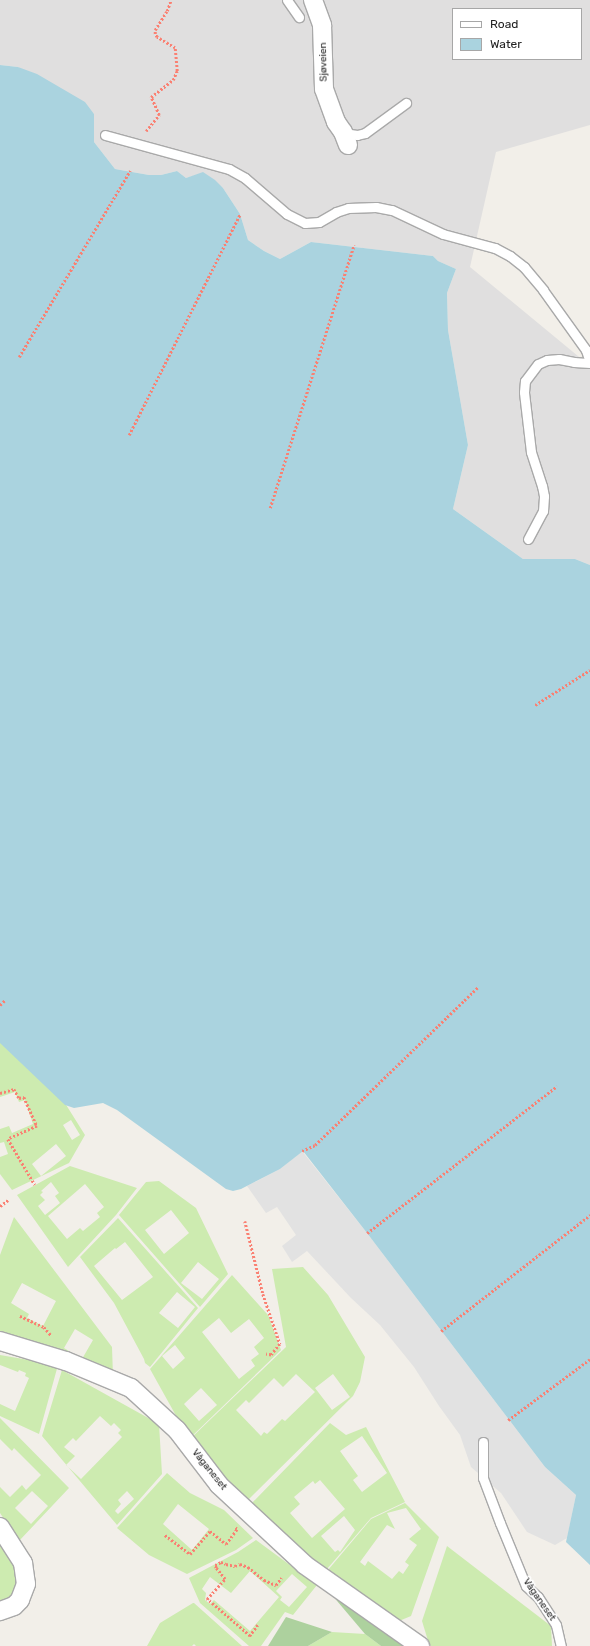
<!DOCTYPE html>
<html>
<head>
<meta charset="utf-8">
<style>
  body { margin:0 }
  #map { position:relative; width:590px; height:1646px; overflow:hidden; background:#f2efe9; font-family:Rubik,sans-serif }
  div>[style] { position:absolute }
  .residential>* { inset:0; background:#e0dfdf }
  .grass>* { inset:0; background:#cdebb0 }
  .forest>* { inset:0; background:#add19e }
  .parking>* { inset:0; background:#e2e2e2 }
  .water>* { inset:0; background:#aad3df }
  .path>* { height:2.5px; margin-top:-1.25px; transform-origin:0; background:repeating-linear-gradient(90deg,#fa8072 0 2px,transparent 0 4px) }
  .roads { filter:drop-shadow(1px 0 #a9a9a9) drop-shadow(-1px 0 #a9a9a9) drop-shadow(0 1px #a9a9a9) drop-shadow(0 -1px #a9a9a9) }
  .service>* { height:9px; margin:-4.5px; padding:0 4.5px; transform-origin:4.5px; border-radius:4.5px; background:#fff }
  .minor>* { height:18px; margin:-9px; padding:0 9px; transform-origin:9px; border-radius:9px; background:#fff }
  span { translate:-50% -50%; white-space:nowrap; text-align:center; line-height:1.15; -webkit-text-stroke:3.5px #fff; paint-order:stroke }
  .street-label { font-size:10px; color:#222 }
  .legend { position:absolute; left:452px; top:8px; width:130px; height:52px; box-sizing:border-box; background:#fff; border:1px solid #a7a7a7; margin:0; padding:5px 7px; list-style:none; font-size:12px; color:#222 }
  .legend li { display:flex; align-items:center; gap:8px; height:20px }
  .legend b { width:20px; border:1px solid #a7a7a7 }
</style>
</head>
<body>
<div id="map">
  <div class="residential">
    <i style="clip-path:polygon(evenodd,0 0,590px 0,590px 125px,496px 152px,470px 267px,590px 366px,590px 565px,575px 559px,523px 559px,453px 509px,468px 445px,448px 330px,447px 293px,456px 269px,438px 261px,433px 256px,311px 242px,280px 259px,264px 251px,248px 240px,240px 214px,223px 188px,203px 173px,186px 178px,177px 171px,161px 175px,149px 175px,115px 169px,94px 142px,94px 114px,18px 67px,0 65px,0 0,453px 9px,581px 9px,581px 59px,453px 59px,453px 9px)"></i>
  </div>
  <div class="grass">
    <i style="clip-path:polygon(evenodd,0 1036px,53px 1084px,85px 1135px,69px 1163px,12px 1190px,0 1174px,0 1157px,8px 1154px,4px 1142px,0 1143px,0 1129px,9px 1126px,12px 1133px,33px 1124px,25px 1100px,19px 1102px,15px 1092px,0 1097px,0 1036px,71px 1120px,80px 1135px,72px 1140px,63px 1125px,71px 1120px,0 1036px,56px 1144px,66px 1156px,41px 1176px,32px 1164px,56px 1144px)"></i>
    <i style="clip-path:polygon(evenodd,70px 1166px,137px 1188px,116px 1215px,68px 1267px,17px 1195px,70px 1166px,51px 1182px,59px 1193px,55px 1196px,60px 1203px,45px 1215px,38px 1206px,45px 1200px,40px 1195px,43px 1192px,41px 1191px,51px 1182px,70px 1166px,85px 1184px,104px 1207px,97px 1213px,100px 1217px,83px 1231px,80px 1228px,67px 1239px,48px 1216px,85px 1184px)"></i>
    <i style="clip-path:polygon(evenodd,159px 1181px,196px 1208px,228px 1274px,200px 1307px,119px 1215px,146px 1182px,159px 1181px,171px 1210px,189px 1233px,164px 1254px,145px 1230px,171px 1210px,159px 1181px,198px 1262px,219px 1279px,202px 1299px,181px 1283px,198px 1262px)"></i>
    <i style="clip-path:polygon(evenodd,14px 1217px,112px 1347px,113px 1376px,0 1334px,0 1255px,14px 1217px,22px 1283px,56px 1301px,43px 1326px,27px 1318px,29px 1314px,11px 1303px,22px 1283px,14px 1217px,75px 1329px,93px 1340px,82px 1359px,64px 1348px,75px 1329px)"></i>
    <i style="clip-path:polygon(evenodd,118px 1218px,198px 1308px,150px 1367px,145px 1363px,144px 1359px,114px 1303px,80px 1257px,118px 1218px,125px 1242px,153px 1277px,122px 1300px,94px 1266px,115px 1248px,116px 1249px,125px 1242px,118px 1218px,177px 1292px,195px 1307px,178px 1328px,159px 1313px,177px 1292px)"></i>
    <i style="clip-path:polygon(evenodd,303px 1267px,328px 1295px,365px 1357px,360px 1382px,353px 1396px,248px 1500px,189px 1440px,286px 1347px,272px 1269px,303px 1267px,296px 1374px,315px 1392px,285px 1421px,282px 1419px,267px 1434px,264px 1432px,261px 1436px,236px 1410px,246px 1400px,249px 1403px,274px 1378px,283px 1387px,296px 1374px,303px 1267px,333px 1374px,350px 1397px,332px 1410px,315px 1388px,333px 1374px)"></i>
    <i style="clip-path:polygon(evenodd,232px 1275px,268px 1315px,281px 1350px,189px 1439px,150px 1369px,232px 1275px,219px 1318px,231px 1333px,249px 1319px,264px 1338px,254px 1347px,259px 1354px,251px 1360px,255px 1366px,239px 1379px,202px 1332px,219px 1318px,232px 1275px,175px 1345px,185px 1358px,173px 1369px,162px 1356px,175px 1345px,232px 1275px,201px 1388px,217px 1405px,199px 1421px,184px 1404px,201px 1388px)"></i>
    <i style="clip-path:polygon(0 1355px,58px 1365px,39px 1434px,0 1416px,0 1404px,15px 1411px,29px 1378px,25px 1376px,26px 1373px,19px 1370px,18px 1372px,0 1365px)"></i>
    <i style="clip-path:polygon(evenodd,62px 1370px,159px 1424px,162px 1474px,117px 1525px,42px 1436px,62px 1370px,100px 1416px,111px 1426px,114px 1423px,121px 1430px,118px 1433px,122px 1437px,81px 1479px,66px 1465px,75px 1456px,64px 1447px,73px 1438px,76px 1441px,100px 1416px,62px 1370px,127px 1491px,134px 1499px,118px 1514px,115px 1511px,121px 1504px,118px 1500px,127px 1491px)"></i>
    <i style="clip-path:polygon(evenodd,0 1418px,69px 1488px,19px 1541px,0 1513px,0 1487px,10px 1497px,22px 1485px,26px 1490px,41px 1475px,14px 1448px,12px 1451px,0 1439px,0 1418px,32px 1491px,48px 1506px,31px 1524px,15px 1508px,32px 1491px)"></i>
    <i style="clip-path:polygon(evenodd,330px 1423px,346px 1435px,366px 1427px,405px 1502px,371px 1518px,327px 1569px,290px 1542px,251px 1504px,330px 1423px,362px 1436px,387px 1473px,362px 1492px,353px 1480px,358px 1476px,340px 1451px,362px 1436px,330px 1423px,320px 1480px,345px 1509px,312px 1538px,290px 1513px,300px 1504px,294px 1497px,313px 1481px,315px 1484px,320px 1480px,330px 1423px,344px 1516px,355px 1530px,340px 1552px,338px 1550px,335px 1552px,321px 1536px,344px 1516px)"></i>
    <i style="clip-path:polygon(evenodd,167px 1473px,190px 1493px,224px 1510px,253px 1538px,236px 1550px,187px 1574px,149px 1555px,117px 1528px,167px 1473px,178px 1504px,209px 1529px,192px 1550px,163px 1524px,178px 1504px)"></i>
    <i style="clip-path:polygon(evenodd,405px 1503px,439px 1537px,411px 1616px,399px 1621px,328px 1570px,371px 1519px,405px 1503px,406px 1508px,421px 1529px,409px 1539px,417px 1545px,405px 1562px,409px 1565px,403px 1574px,399px 1571px,392px 1579px,368px 1561px,365px 1566px,360px 1562px,387px 1525px,395px 1529px,387px 1513px,406px 1508px)"></i>
    <i style="clip-path:polygon(0 1539px,15px 1562px,21px 1591px,0 1602px)"></i>
    <i style="clip-path:polygon(evenodd,256px 1540px,317px 1585px,293px 1615px,285px 1612px,261px 1646px,249px 1646px,200px 1603px,189px 1578px,238px 1552px,256px 1540px,250px 1571px,279px 1597px,250px 1631px,214px 1600px,210px 1604px,205px 1600px,206px 1593px,202px 1589px,210px 1577px,231px 1593px,250px 1571px,256px 1540px,292px 1574px,307px 1587px,289px 1607px,280px 1600px,282px 1597px,276px 1591px,292px 1574px)"></i>
    <i style="clip-path:polygon(447px 1546px,551px 1626px,552px 1646px,431px 1646px,429px 1644px,422px 1621px)"></i>
    <i style="clip-path:polygon(193px 1603px,194px 1603px,242px 1646px,196px 1646px,194px 1644px,192px 1646px,147px 1646px,160px 1623px)"></i>
    <i style="clip-path:polygon(332px 1632px,365px 1634px,381px 1646px,308px 1646px)"></i>
  </div>
  <div class="forest">
    <i style="clip-path:polygon(332px 1595px,405px 1646px,381px 1646px,365px 1634px)"></i>
    <i style="clip-path:polygon(286px 1617px,332px 1632px,308px 1646px,268px 1646px)"></i>
  </div>
  <div class="parking">
    <i style="clip-path:polygon(302px 1151px,367px 1233px,545px 1467px,576px 1495px,567px 1538px,555px 1545px,527px 1532px,501px 1493px,471px 1467px,460px 1435px,439px 1406px,414px 1367px,380px 1325px,351px 1298px,307px 1251px,292px 1262px,282px 1246px,296px 1235px,277px 1207px,266px 1213px,247px 1186px,280px 1169px)"></i>
  </div>
  <div class="water">
    <i style="clip-path:polygon(0 65px,18px 67px,37px 74px,85px 102px,94px 114px,94px 142px,115px 169px,149px 175px,161px 175px,177px 171px,186px 178px,203px 172px,215px 180px,223px 188px,240px 214px,248px 240px,264px 251px,280px 259px,311px 242px,433px 256px,438px 261px,456px 269px,447px 293px,448px 330px,468px 445px,453px 509px,523px 559px,575px 559px,590px 565px,590px 1565px,566px 1542px,576px 1495px,545px 1467px,367px 1233px,303px 1151px,280px 1169px,241px 1189px,233px 1191px,226px 1189px,117px 1110px,103px 1103px,74px 1108px,65px 1105px,0 1043px)"></i>
  </div>
  <div class="path">
    <i style="left:146px;top:131px;width:21px;rotate:-51deg"></i>
    <i style="left:159px;top:115px;width:20px;rotate:-114deg"></i>
    <i style="left:151px;top:97px;width:28px;rotate:-38deg"></i>
    <i style="left:173px;top:80px;width:10px;rotate:-66deg"></i>
    <i style="left:177px;top:71px;width:23px;rotate:-95deg"></i>
    <i style="left:175px;top:48px;width:21px;rotate:-149deg"></i>
    <i style="left:157px;top:37px;width:4px;rotate:-124deg"></i>
    <i style="left:155px;top:34px;width:4px;rotate:-90deg"></i>
    <i style="left:155px;top:30px;width:22px;rotate:-58deg"></i>
    <i style="left:167px;top:11px;width:12px;rotate:-70deg"></i>
    <i style="left:19px;top:357px;width:217px;rotate:-59.2deg"></i>
    <i style="left:129px;top:435px;width:247px;rotate:-63.3deg"></i>
    <i style="left:270px;top:508px;width:276px;rotate:-72.3deg"></i>
    <i style="left:535px;top:705px;width:65px;rotate:-32.5deg"></i>
    <i style="left:0;top:1005px;width:7px;rotate:-45deg"></i>
    <i style="left:0;top:1093px;width:15px;rotate:-16deg"></i>
    <i style="left:14px;top:1089px;width:10px;rotate:61deg"></i>
    <i style="left:19px;top:1098px;width:5px;rotate:-11deg"></i>
    <i style="left:24px;top:1097px;width:32px;rotate:66deg"></i>
    <i style="left:37px;top:1126px;width:32px;rotate:156deg"></i>
    <i style="left:8px;top:1139px;width:53px;rotate:59.6deg"></i>
    <i style="left:302px;top:1151px;width:14px;rotate:-25deg"></i>
    <i style="left:315px;top:1145px;width:228px;rotate:-44.1deg"></i>
    <i style="left:0;top:1206px;width:10px;rotate:-37deg"></i>
    <i style="left:245px;top:1221px;width:75px;rotate:76.1deg"></i>
    <i style="left:263px;top:1294px;width:53px;rotate:71.2deg"></i>
    <i style="left:280px;top:1344px;width:14px;rotate:129deg"></i>
    <i style="left:271px;top:1355px;width:5px;rotate:-169deg"></i>
    <i style="left:367px;top:1233px;width:240px;rotate:-37.7deg"></i>
    <i style="left:20px;top:1316px;width:26px;rotate:25deg"></i>
    <i style="left:44px;top:1327px;width:11px;rotate:49deg"></i>
    <i style="left:441px;top:1331px;width:189px;rotate:-37.9deg"></i>
    <i style="left:508px;top:1420px;width:102px;rotate:-36.6deg"></i>
    <i style="left:165px;top:1535px;width:31px;rotate:37deg"></i>
    <i style="left:190px;top:1554px;width:30px;rotate:-49deg"></i>
    <i style="left:210px;top:1531px;width:21px;rotate:39deg"></i>
    <i style="left:226px;top:1544px;width:19px;rotate:-54deg"></i>
    <i style="left:237px;top:1529px;width:2px;rotate:-153deg"></i>
    <i style="left:258px;top:1625px;width:14px;rotate:126deg"></i>
    <i style="left:250px;top:1636px;width:57px;rotate:-139.3deg"></i>
    <i style="left:207px;top:1599px;width:27px;rotate:-48deg"></i>
    <i style="left:225px;top:1579px;width:14px;rotate:-129deg"></i>
    <i style="left:216px;top:1568px;width:3px;rotate:-108deg"></i>
    <i style="left:215px;top:1565px;width:7px;rotate:-27deg"></i>
    <i style="left:221px;top:1562px;width:5px;rotate:22deg"></i>
    <i style="left:226px;top:1564px;width:9px;rotate:13deg"></i>
    <i style="left:235px;top:1566px;width:5px;rotate:-22deg"></i>
    <i style="left:240px;top:1564px;width:9px;rotate:21deg"></i>
    <i style="left:248px;top:1567px;width:21px;rotate:39deg"></i>
    <i style="left:264px;top:1580px;width:13px;rotate:23deg"></i>
    <i style="left:276px;top:1585px;width:9px;rotate:-54deg"></i>
  </div>
  <div class="roads">
    <div class="service">
      <i style="left:287px;top:0;width:21px;rotate:55deg"></i>
      <i style="left:344px;top:133px;width:13px;rotate:9deg"></i>
      <i style="left:357px;top:135px;width:8px;rotate:-14deg"></i>
      <i style="left:365px;top:133px;width:51px;rotate:-36.2deg"></i>
      <i style="left:105px;top:135px;width:129px;rotate:15.3deg"></i>
      <i style="left:229px;top:169px;width:18px;rotate:29deg"></i>
      <i style="left:245px;top:178px;width:55px;rotate:40.6deg"></i>
      <i style="left:287px;top:214px;width:20px;rotate:27deg"></i>
      <i style="left:305px;top:223px;width:14px;rotate:-4deg"></i>
      <i style="left:319px;top:222px;width:20px;rotate:-30deg"></i>
      <i style="left:336px;top:212px;width:13px;rotate:-18deg"></i>
      <i style="left:348px;top:208px;width:28px;rotate:-2deg"></i>
      <i style="left:376px;top:207px;width:16px;rotate:11deg"></i>
      <i style="left:392px;top:210px;width:56px;rotate:25.2deg"></i>
      <i style="left:443px;top:234px;width:54px;rotate:15.1deg"></i>
      <i style="left:495px;top:248px;width:17px;rotate:28deg"></i>
      <i style="left:510px;top:256px;width:18px;rotate:38deg"></i>
      <i style="left:524px;top:267px;width:30px;rotate:50deg"></i>
      <i style="left:543px;top:290px;width:74px;rotate:54.4deg"></i>
      <i style="left:586px;top:350px;width:13px;rotate:72deg"></i>
      <i style="left:528px;top:539px;width:32px;rotate:-62deg"></i>
      <i style="left:543px;top:511px;width:15px;rotate:-86deg"></i>
      <i style="left:544px;top:496px;width:10px;rotate:-101deg"></i>
      <i style="left:542px;top:486px;width:36px;rotate:-108deg"></i>
      <i style="left:531px;top:452px;width:60px;rotate:-96.7deg"></i>
      <i style="left:524px;top:392px;width:11px;rotate:-85deg"></i>
      <i style="left:525px;top:381px;width:21px;rotate:-53deg"></i>
      <i style="left:538px;top:364px;width:10px;rotate:-24deg"></i>
      <i style="left:547px;top:360px;width:12px;rotate:-5deg"></i>
      <i style="left:559px;top:359px;width:15px;rotate:11deg"></i>
      <i style="left:574px;top:362px;width:16px;rotate:4deg"></i>
      <i style="left:483px;top:1442px;width:36px;rotate:90deg"></i>
      <i style="left:483px;top:1478px;width:48px;rotate:69.3deg"></i>
      <i style="left:500px;top:1523px;width:68px;rotate:67.6deg"></i>
      <i style="left:526px;top:1586px;width:16px;rotate:43deg"></i>
      <i style="left:538px;top:1597px;width:33px;rotate:57deg"></i>
      <i style="left:556px;top:1625px;width:22px;rotate:77deg"></i>
    </div>
    <div class="minor">
      <i style="left:313px;top:0;width:27px;rotate:70deg"></i>
      <i style="left:322px;top:25px;width:64px;rotate:88.2deg"></i>
      <i style="left:324px;top:89px;width:35px;rotate:70deg"></i>
      <i style="left:336px;top:122px;width:12px;rotate:55deg"></i>
      <i style="left:343px;top:132px;width:14px;rotate:69deg"></i>
      <i style="left:0;top:1341px;width:69px;rotate:16.9deg"></i>
      <i style="left:66px;top:1361px;width:70px;rotate:22.6deg"></i>
      <i style="left:131px;top:1388px;width:62px;rotate:42.4deg"></i>
      <i style="left:177px;top:1430px;width:69px;rotate:52.6deg"></i>
      <i style="left:219px;top:1485px;width:117px;rotate:42.9deg"></i>
      <i style="left:305px;top:1565px;width:141px;rotate:35.2deg"></i>
      <i style="left:0;top:1527px;width:43px;rotate:57.4deg"></i>
      <i style="left:23px;top:1563px;width:21px;rotate:82deg"></i>
      <i style="left:26px;top:1584px;width:17px;rotate:111deg"></i>
      <i style="left:20px;top:1600px;width:8px;rotate:135deg"></i>
      <i style="left:14px;top:1606px;width:15px;rotate:160deg"></i>
    </div>
  </div>
  <div class="street-label">
    <span style="left:324px;top:62px;rotate:-91deg">Sjøveien</span>
    <span style="left:209px;top:1470px;rotate:51deg">Våganeset</span>
    <span style="left:539px;top:1600px;rotate:55deg">Våganeset</span>
  </div>
  <ul class="legend">
  <li><b style="height:5px;background:#fff"></b>Road</li>
  <li><b style="height:11px;background:#aad3df"></b>Water</li>
  </ul>
</div>
</body>
</html>
